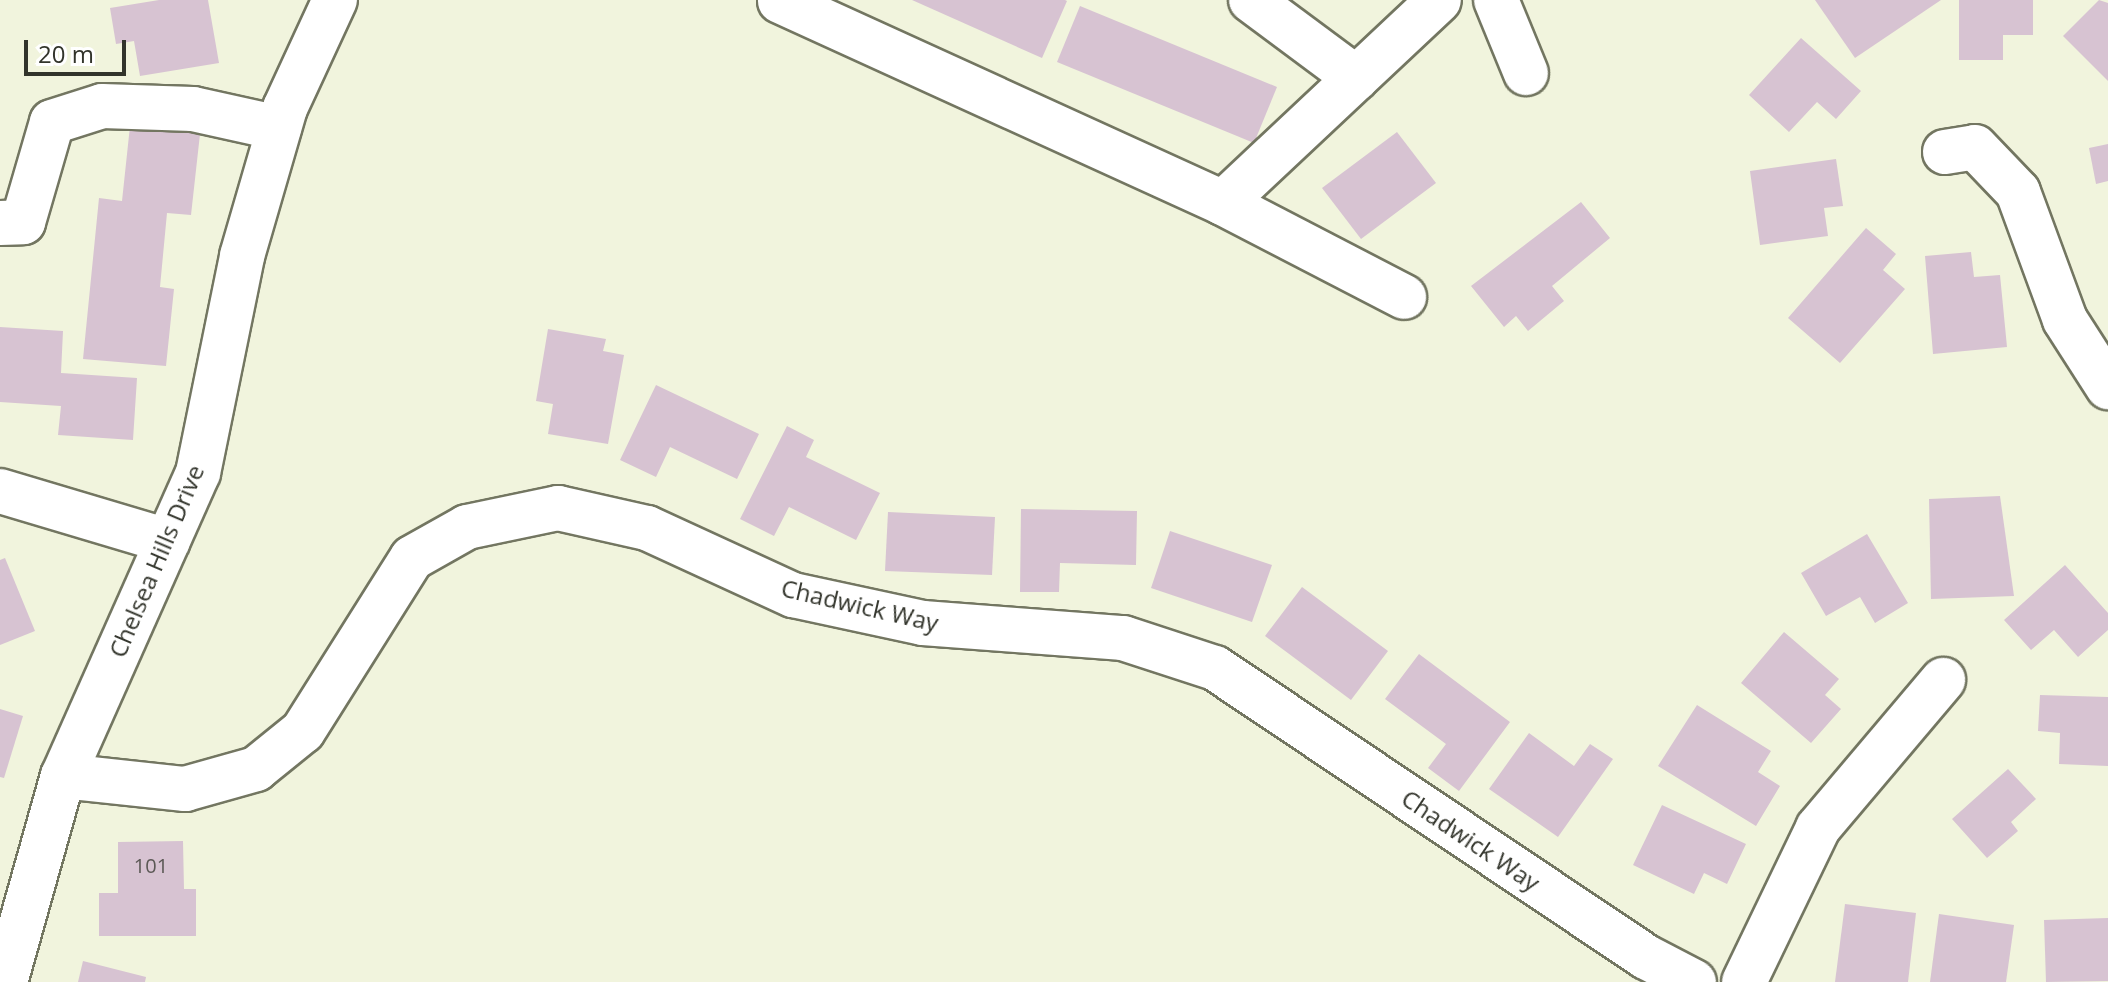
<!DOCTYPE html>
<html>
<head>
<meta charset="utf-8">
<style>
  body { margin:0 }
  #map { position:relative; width:2108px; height:982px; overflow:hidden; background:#f1f4dd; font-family:"Open Sans",sans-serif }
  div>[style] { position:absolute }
  .building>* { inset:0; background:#d7c3d2 }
  .roads { filter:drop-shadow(2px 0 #737661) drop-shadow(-2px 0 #737661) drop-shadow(0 2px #737661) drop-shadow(0 -2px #737661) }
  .minor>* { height:44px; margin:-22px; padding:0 22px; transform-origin:22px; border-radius:22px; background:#fff }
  span { translate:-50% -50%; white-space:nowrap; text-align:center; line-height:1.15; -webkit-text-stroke:8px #fff; paint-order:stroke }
  .number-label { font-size:20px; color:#5b5855 }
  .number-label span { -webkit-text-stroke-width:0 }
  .street-label { font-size:24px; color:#32342b }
  .scale { position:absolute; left:24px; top:40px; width:102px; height:36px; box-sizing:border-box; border:4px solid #32342b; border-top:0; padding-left:10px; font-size:24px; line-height:28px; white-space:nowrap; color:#32342b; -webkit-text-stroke:6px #fff; paint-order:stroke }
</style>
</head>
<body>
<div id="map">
  <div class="building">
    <i style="clip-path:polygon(159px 0,208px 0,219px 63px,140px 76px,134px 41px,116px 44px,110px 8px)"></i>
    <i style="clip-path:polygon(912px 0,1065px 0,1067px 1px,1042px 58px)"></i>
    <i style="clip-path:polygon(1815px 0,1941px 0,1855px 58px)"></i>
    <i style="clip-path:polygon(1959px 0,2033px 0,2033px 35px,2003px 35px,2003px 60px,1959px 60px)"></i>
    <i style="clip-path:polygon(2099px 0,2108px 3px,2108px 81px,2063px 36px)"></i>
    <i style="clip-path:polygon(1080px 6px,1277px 87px,1254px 143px,1057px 62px)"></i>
    <i style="clip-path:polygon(1801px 38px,1861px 91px,1836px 119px,1817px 102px,1789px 132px,1749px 95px)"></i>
    <i style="clip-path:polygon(130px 126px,200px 134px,191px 215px,167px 213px,160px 287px,174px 289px,166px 366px,83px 359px,99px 198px,122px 201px)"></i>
    <i style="clip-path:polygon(1397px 132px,1436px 183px,1361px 239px,1322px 188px)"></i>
    <i style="clip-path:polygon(2108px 144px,2108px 181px,2096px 184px,2089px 148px)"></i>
    <i style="clip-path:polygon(1836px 159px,1843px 206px,1824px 208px,1828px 236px,1760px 245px,1750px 171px)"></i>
    <i style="clip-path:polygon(1581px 202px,1610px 238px,1552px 286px,1564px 301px,1528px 331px,1516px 316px,1504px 327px,1471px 286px)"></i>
    <i style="clip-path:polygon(1866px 228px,1896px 254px,1883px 270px,1905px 289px,1840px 363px,1788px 318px)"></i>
    <i style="clip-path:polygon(1971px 252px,1974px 277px,2000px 275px,2007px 347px,1933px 354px,1925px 256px)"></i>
    <i style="clip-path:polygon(0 327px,63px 331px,61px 373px,137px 378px,133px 440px,58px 435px,61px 406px,0 402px)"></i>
    <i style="clip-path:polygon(548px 329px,606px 339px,603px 351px,624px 355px,608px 444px,548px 434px,553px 404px,536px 401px)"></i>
    <i style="clip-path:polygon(656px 385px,759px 434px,737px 479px,670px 447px,656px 477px,620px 460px)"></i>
    <i style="clip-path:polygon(787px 426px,814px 440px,806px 457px,880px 493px,856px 540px,789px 507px,774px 536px,740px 519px)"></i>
    <i style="clip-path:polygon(2000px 496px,2014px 596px,1931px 599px,1929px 499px)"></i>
    <i style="clip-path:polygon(1021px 509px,1137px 511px,1136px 565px,1060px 563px,1059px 592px,1020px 592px)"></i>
    <i style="clip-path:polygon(888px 512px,995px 517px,992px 575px,885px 571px)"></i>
    <i style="clip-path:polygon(1170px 531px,1272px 565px,1252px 622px,1151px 588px)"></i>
    <i style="clip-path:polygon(1867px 534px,1908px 603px,1875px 623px,1860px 597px,1826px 616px,1801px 573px)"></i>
    <i style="clip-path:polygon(5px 558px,35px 631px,0 645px,0 560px)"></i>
    <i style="clip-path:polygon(2065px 565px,2108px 613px,2108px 630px,2078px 657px,2054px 630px,2031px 650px,2004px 620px)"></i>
    <i style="clip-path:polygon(1302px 587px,1388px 651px,1351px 700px,1265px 636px)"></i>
    <i style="clip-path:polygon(1784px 632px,1839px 679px,1825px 695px,1841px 709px,1811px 743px,1741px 683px)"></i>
    <i style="clip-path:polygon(1419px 654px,1510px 722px,1459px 791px,1428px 768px,1446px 744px,1385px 699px)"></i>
    <i style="clip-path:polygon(2040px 695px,2108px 697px,2108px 766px,2059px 764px,2060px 733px,2038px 731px)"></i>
    <i style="clip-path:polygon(1697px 705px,1771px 751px,1758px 772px,1780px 786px,1756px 826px,1658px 766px)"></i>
    <i style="clip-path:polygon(0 709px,23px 716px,4px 778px,0 777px)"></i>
    <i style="clip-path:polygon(1529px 733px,1574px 766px,1590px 744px,1613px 759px,1558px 837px,1489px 789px)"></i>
    <i style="clip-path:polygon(2008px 769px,2036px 799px,2011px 822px,2018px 831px,1987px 858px,1952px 819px)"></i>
    <i style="clip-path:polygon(1662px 805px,1746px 844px,1727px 884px,1704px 873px,1694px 894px,1633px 865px)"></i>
    <i style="clip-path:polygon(183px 841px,184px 889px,196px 889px,196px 936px,99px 936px,99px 893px,118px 893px,118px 842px)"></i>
    <i style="clip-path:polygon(1845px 904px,1916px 913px,1908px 982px,1835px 982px)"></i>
    <i style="clip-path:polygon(1939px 914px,2014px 925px,2006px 982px,1930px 982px)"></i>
    <i style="clip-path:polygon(2108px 918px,2108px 981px,2046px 982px,2044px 920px)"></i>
    <i style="clip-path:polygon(83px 961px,146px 977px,145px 982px,78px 982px)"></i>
  </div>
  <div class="roads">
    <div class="minor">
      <i style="left:1251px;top:0;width:131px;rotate:36.6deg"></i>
      <i style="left:1496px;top:0;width:79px;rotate:67.7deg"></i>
      <i style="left:780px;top:1px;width:487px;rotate:24.5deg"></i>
      <i style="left:1223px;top:203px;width:296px;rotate:-43.2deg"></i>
      <i style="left:1945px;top:152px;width:30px;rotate:-9deg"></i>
      <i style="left:1975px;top:147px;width:62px;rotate:46.3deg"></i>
      <i style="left:2018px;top:192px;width:136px;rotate:69.8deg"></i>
      <i style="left:2065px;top:320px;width:80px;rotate:57.3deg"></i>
      <i style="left:1223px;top:203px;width:204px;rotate:27.4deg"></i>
      <i style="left:0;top:223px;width:23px;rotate:-2deg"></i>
      <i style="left:23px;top:222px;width:104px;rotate:-73.8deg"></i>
      <i style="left:52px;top:122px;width:52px;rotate:-17.7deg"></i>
      <i style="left:102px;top:106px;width:91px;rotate:1.9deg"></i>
      <i style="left:193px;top:109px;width:88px;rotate:12.5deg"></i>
      <i style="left:0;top:491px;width:175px;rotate:16.6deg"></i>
      <i style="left:63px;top:776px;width:123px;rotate:6.1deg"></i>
      <i style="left:185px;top:789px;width:74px;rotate:-15.7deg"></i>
      <i style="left:256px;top:769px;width:60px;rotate:-39deg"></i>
      <i style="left:303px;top:731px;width:204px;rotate:-57.8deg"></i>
      <i style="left:412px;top:558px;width:63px;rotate:-29.4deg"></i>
      <i style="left:467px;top:527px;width:93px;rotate:-11.8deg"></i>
      <i style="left:558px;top:508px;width:91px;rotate:12.7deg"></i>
      <i style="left:647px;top:528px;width:161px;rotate:24.7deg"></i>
      <i style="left:793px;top:595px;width:133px;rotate:12.2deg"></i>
      <i style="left:923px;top:623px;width:201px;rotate:4.3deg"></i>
      <i style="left:1123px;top:638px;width:97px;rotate:18.1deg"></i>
      <i style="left:1215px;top:668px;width:519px;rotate:33.84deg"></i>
      <i style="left:1646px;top:957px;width:54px;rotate:27.5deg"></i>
      <i style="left:5px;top:982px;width:214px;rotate:-74.3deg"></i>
      <i style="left:63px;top:776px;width:332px;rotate:-66deg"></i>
      <i style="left:198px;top:473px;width:221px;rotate:-78.5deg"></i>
      <i style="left:242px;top:256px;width:154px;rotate:-73.8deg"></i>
      <i style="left:285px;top:108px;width:119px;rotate:-65.2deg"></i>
      <i style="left:1744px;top:982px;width:171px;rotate:-64.3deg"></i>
      <i style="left:1818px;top:828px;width:194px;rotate:-49.8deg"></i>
    </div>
  </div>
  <div class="number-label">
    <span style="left:151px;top:865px">101</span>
  </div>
  <div class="street-label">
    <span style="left:156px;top:561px;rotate:-67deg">Chelsea Hills Drive</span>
    <span style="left:860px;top:605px;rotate:13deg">Chadwick Way</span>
    <span style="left:1471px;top:840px;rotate:34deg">Chadwick Way</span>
  </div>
  <div class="scale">20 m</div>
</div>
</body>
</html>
